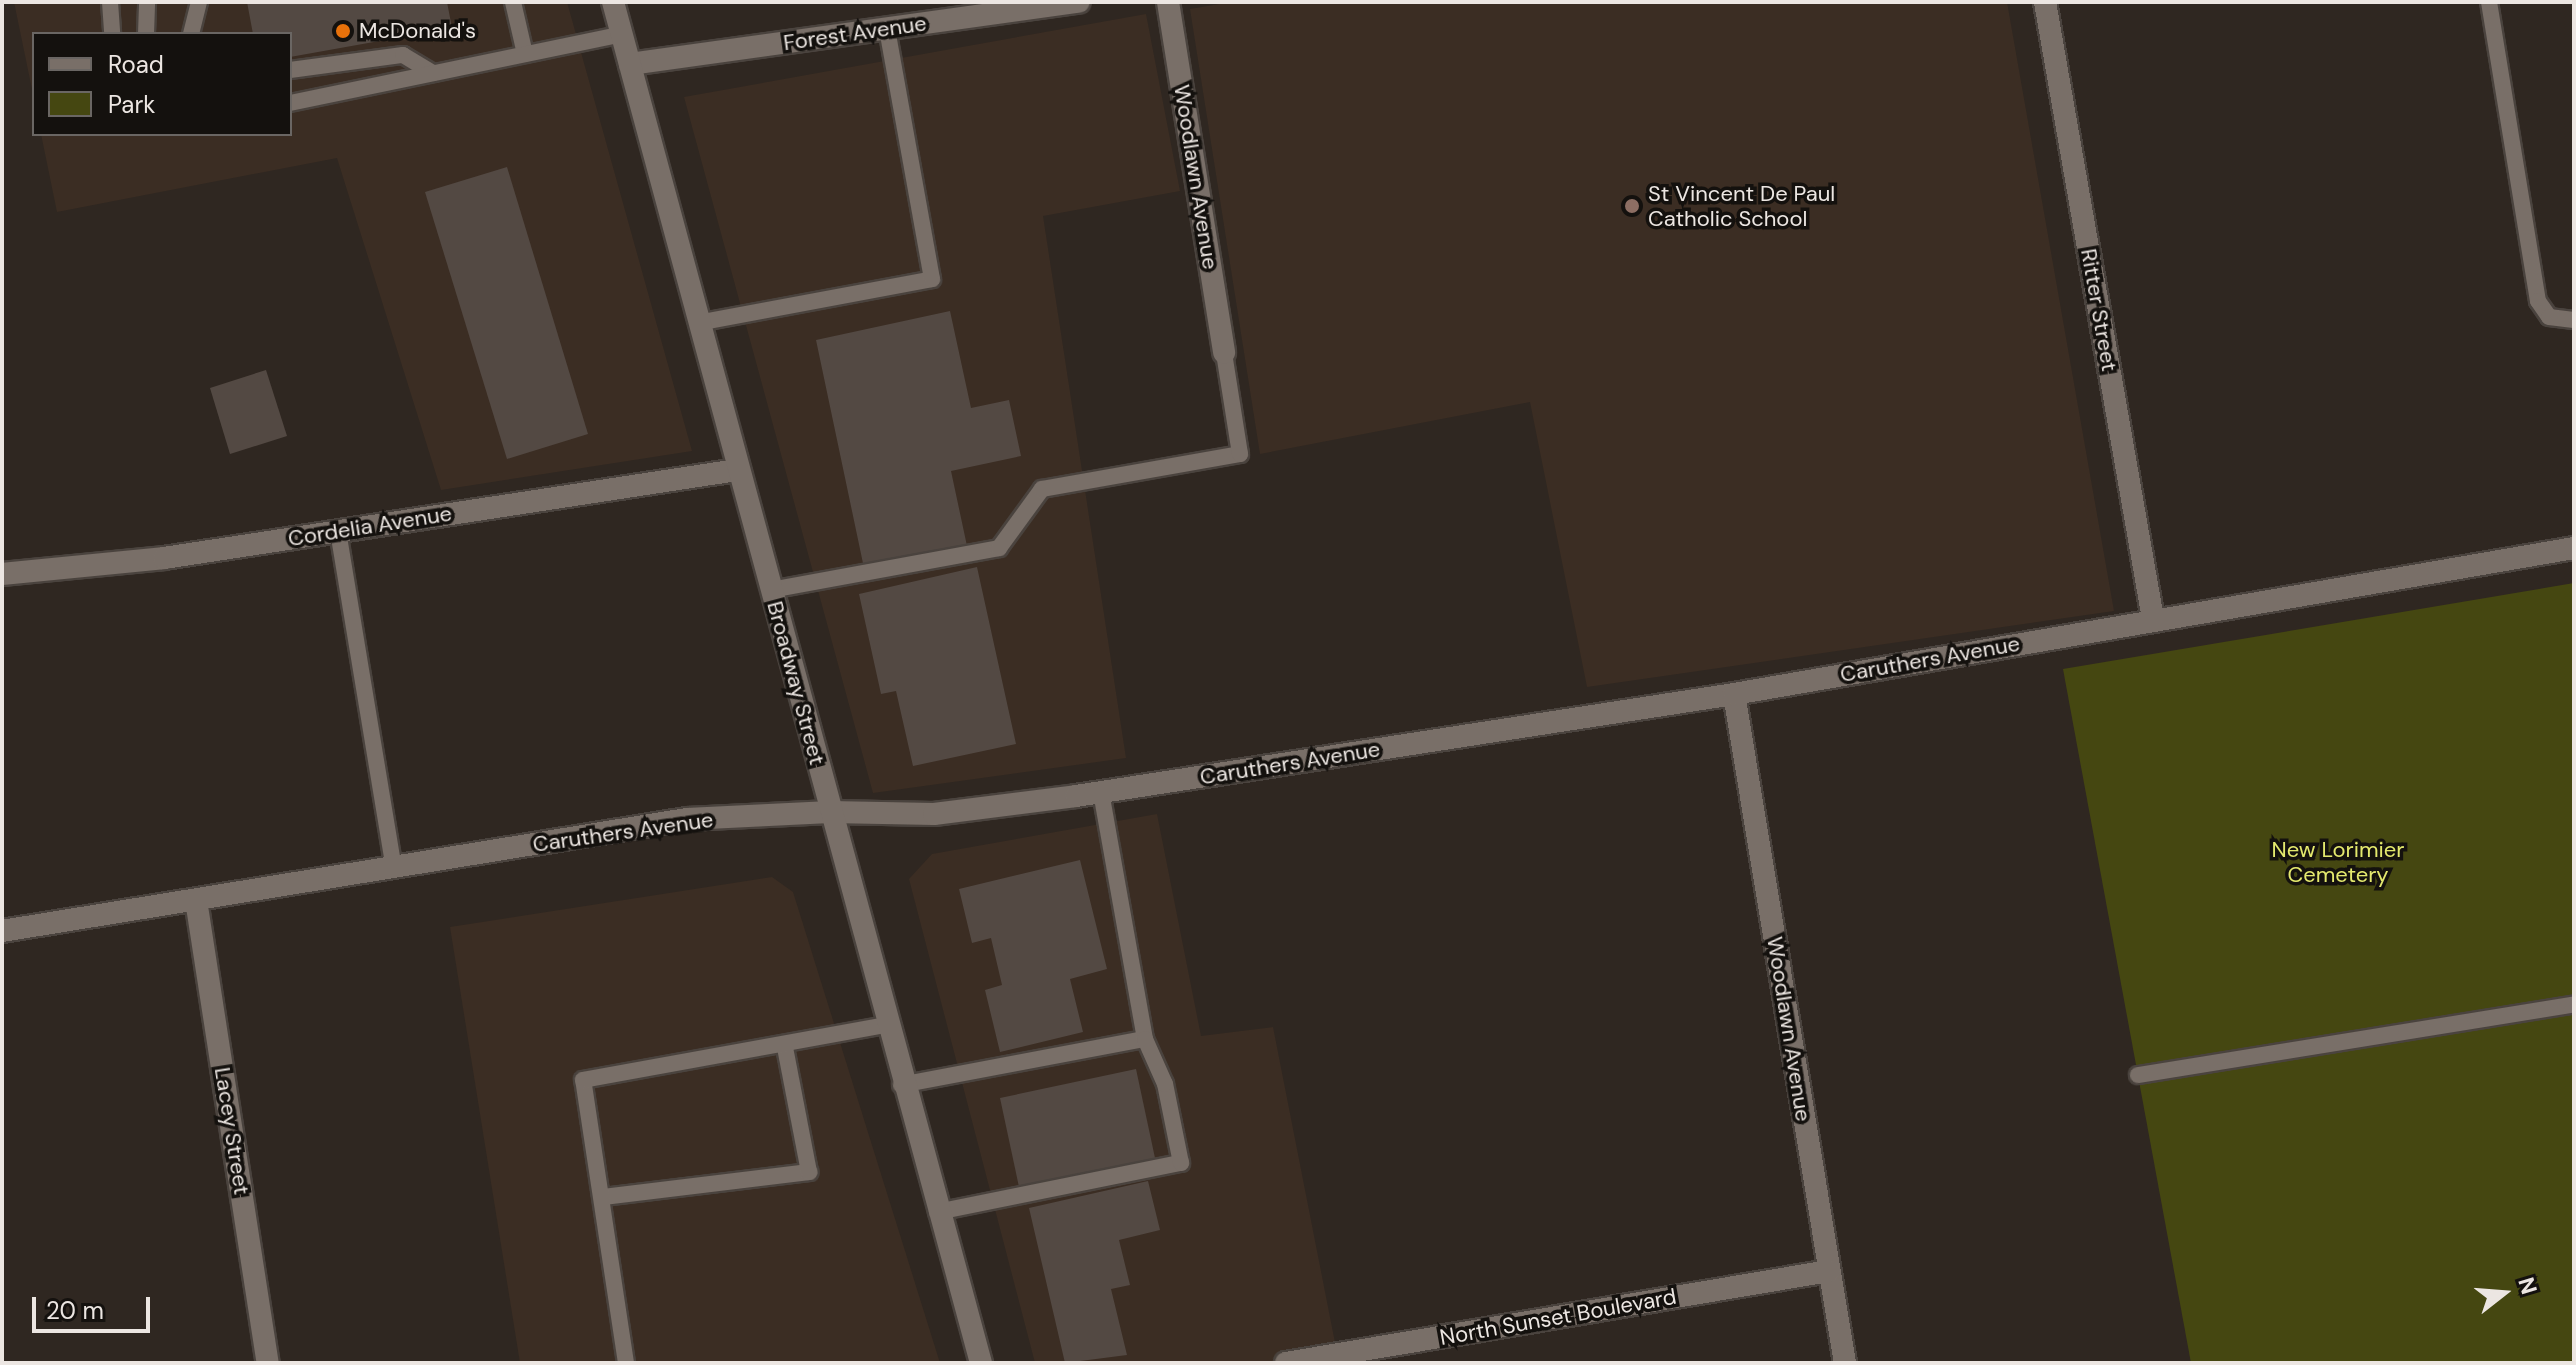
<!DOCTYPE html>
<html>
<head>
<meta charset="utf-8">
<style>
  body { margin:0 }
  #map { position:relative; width:2576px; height:1365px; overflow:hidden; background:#2f2721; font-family:"DM Sans",sans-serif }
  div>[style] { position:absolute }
  .built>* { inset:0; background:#3b2d23 }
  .green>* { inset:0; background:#454711 }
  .building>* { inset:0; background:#534943 }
  .roads { filter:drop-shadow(2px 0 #4a433e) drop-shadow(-2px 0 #4a433e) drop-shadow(0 2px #4a433e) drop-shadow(0 -2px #4a433e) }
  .service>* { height:16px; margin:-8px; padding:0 8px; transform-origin:8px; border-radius:8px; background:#796f68 }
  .minor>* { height:22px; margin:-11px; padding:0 11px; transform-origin:11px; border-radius:11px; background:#796f68 }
  .tertiary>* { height:22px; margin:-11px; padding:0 11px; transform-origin:11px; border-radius:11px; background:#796f68 }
  .secondary>* { height:22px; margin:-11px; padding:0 11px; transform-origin:11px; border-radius:11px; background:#796f68 }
  .dots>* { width:22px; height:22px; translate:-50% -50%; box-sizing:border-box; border:4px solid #14110e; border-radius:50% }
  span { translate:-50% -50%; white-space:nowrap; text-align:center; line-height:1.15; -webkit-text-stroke:7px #14110e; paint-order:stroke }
  .poi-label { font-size:22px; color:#ece6e2 }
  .left { translate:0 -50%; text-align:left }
  .street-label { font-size:22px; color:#ece6e2 }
  .park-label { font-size:22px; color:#e4e96e }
  .frame { position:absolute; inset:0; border:4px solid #ece6e2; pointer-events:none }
  .legend { position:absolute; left:32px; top:32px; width:260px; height:104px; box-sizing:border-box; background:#14110e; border:2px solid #6a6663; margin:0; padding:10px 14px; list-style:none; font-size:24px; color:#ece6e2 }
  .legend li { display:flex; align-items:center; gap:16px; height:40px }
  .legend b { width:40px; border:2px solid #6a6663 }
  .north { position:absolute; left:2464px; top:1253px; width:80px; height:80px; -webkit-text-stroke:6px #14110e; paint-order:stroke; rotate:73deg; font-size:22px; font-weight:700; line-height:32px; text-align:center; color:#ece6e2 }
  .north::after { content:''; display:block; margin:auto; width:28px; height:36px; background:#ece6e2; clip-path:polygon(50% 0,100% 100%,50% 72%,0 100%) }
  .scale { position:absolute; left:32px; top:1297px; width:118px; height:36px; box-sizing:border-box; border:4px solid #ece6e2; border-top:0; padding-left:10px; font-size:24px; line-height:28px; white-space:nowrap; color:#ece6e2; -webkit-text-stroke:6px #14110e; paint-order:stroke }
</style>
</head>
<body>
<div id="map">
  <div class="built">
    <i style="clip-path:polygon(14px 2px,567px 2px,692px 451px,441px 490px,337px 158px,57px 212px,41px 134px,290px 134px,290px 34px,34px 34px,34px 99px)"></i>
    <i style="clip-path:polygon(1231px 2px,2007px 2px,2114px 611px,1587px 687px,1530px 402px,1260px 454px,1190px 9px)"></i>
    <i style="clip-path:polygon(1146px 14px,1180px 191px,1043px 216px,1126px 758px,873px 793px,684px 97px)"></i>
    <i style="clip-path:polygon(1157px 814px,1201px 1036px,1273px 1027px,1339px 1363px,1035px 1363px,909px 879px,932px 854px)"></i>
    <i style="clip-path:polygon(772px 877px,793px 892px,940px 1363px,520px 1363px,450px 927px)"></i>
  </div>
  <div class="green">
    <i style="clip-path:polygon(2574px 583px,2574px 1363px,2191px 1363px,2063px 669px)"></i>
  </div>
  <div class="building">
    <i style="clip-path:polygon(247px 2px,447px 2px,452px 28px,290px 57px,290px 34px,253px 34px)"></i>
    <i style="clip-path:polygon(507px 167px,588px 434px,507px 459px,425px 192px)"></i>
    <i style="clip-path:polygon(950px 311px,971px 408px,1009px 400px,1021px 456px,951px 471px,967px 546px,864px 568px,816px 340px)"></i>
    <i style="clip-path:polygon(266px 370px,287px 436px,230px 454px,210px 388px)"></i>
    <i style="clip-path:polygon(977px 567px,1016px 744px,913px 766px,896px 691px,881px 694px,859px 594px)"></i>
    <i style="clip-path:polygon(1080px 860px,1107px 969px,1070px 979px,1083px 1032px,1000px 1052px,985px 990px,1002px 985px,991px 938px,972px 943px,959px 889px)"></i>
    <i style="clip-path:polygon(1136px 1069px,1155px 1158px,1019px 1187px,1000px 1098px)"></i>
    <i style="clip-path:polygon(1148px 1181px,1160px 1230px,1119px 1240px,1130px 1285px,1111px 1289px,1127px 1355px,1065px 1363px,1029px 1208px)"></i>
  </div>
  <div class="roads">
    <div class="service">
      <i style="left:110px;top:2px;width:32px;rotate:86deg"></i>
      <i style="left:513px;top:2px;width:53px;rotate:77deg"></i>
      <i style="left:2489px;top:2px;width:303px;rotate:80.7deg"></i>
      <i style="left:2538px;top:301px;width:19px;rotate:55deg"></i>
      <i style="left:2549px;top:317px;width:25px;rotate:7deg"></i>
      <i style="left:146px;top:34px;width:32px;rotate:-88deg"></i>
      <i style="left:191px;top:34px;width:33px;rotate:-76deg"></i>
      <i style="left:290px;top:70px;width:114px;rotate:-7.6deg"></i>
      <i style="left:403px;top:55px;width:35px;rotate:31deg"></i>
      <i style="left:290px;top:103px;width:339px;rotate:-11.7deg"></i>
      <i style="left:698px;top:323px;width:238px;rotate:-10.6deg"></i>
      <i style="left:932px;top:279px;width:255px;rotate:-100.2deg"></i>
      <i style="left:338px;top:531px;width:342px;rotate:80.6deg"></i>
      <i style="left:771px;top:590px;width:232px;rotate:-10.4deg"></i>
      <i style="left:999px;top:548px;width:73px;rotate:-53.9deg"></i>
      <i style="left:1042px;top:489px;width:201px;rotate:-10deg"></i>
      <i style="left:1240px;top:454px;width:102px;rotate:-99deg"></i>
      <i style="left:2138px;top:1075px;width:442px;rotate:-9.2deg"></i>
      <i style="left:901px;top:1085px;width:248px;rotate:-10.7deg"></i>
      <i style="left:1145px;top:1039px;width:251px;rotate:-100.1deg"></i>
      <i style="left:603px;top:1197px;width:208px;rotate:-6.9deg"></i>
      <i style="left:809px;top:1172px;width:127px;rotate:-100.9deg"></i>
      <i style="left:937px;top:1212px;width:249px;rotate:-11.4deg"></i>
      <i style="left:1181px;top:1163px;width:81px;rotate:-101.4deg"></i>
      <i style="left:1165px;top:1084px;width:49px;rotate:-114deg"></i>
      <i style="left:626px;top:1363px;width:286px;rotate:-98.6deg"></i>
      <i style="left:583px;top:1080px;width:308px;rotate:-10.3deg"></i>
    </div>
    <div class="minor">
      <i style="left:1168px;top:2px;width:355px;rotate:80.9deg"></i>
      <i style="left:2045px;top:2px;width:626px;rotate:80.07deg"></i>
      <i style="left:630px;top:64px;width:453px;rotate:-7.9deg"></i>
      <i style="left:2px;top:574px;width:163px;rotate:-5.6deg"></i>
      <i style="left:164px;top:558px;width:580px;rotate:-8.73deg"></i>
      <i style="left:1734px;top:694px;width:678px;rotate:80.58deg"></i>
      <i style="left:830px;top:812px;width:104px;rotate:1.1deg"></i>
      <i style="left:934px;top:814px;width:143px;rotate:-7.2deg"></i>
      <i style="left:1076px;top:796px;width:666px;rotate:-8.81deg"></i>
      <i style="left:1734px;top:694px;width:853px;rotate:-9.86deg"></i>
      <i style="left:196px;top:900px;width:469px;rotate:81.2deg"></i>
      <i style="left:1286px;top:1363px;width:551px;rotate:-9.62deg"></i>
    </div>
    <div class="tertiary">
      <i style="left:2px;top:931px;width:694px;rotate:-9.29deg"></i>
      <i style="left:687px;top:819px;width:143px;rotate:-2.8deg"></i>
    </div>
    <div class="secondary">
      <i style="left:613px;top:2px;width:1410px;rotate:74.87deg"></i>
    </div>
  </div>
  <div class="dots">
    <i style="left:343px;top:31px;background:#e8710a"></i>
    <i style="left:1632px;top:206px;background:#8d6e63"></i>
  </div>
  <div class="poi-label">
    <span class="left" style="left:359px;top:31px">McDonald's</span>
    <span class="left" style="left:1648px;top:206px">St Vincent De Paul<br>Catholic School</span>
  </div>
  <div class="street-label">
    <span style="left:855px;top:33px;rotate:-8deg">Forest Avenue</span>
    <span style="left:1196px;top:177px;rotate:81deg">Woodlawn Avenue</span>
    <span style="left:2099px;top:310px;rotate:80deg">Ritter Street</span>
    <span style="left:370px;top:526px;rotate:-9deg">Cordelia Avenue</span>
    <span style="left:1930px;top:659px;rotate:-10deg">Caruthers Avenue</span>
    <span style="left:796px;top:683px;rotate:75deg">Broadway Street</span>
    <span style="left:1290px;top:763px;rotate:-9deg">Caruthers Avenue</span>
    <span style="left:623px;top:832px;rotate:-8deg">Caruthers Avenue</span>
    <span style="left:1789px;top:1029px;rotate:81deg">Woodlawn Avenue</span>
    <span style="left:232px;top:1131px;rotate:81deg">Lacey Street</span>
    <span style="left:1558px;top:1317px;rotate:-10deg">North Sunset Boulevard</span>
  </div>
  <div class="park-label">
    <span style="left:2338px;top:862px">New Lorimier<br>Cemetery</span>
  </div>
  <div class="frame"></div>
  <ul class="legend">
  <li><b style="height:10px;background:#796f68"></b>Road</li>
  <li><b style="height:22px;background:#454711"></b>Park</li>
  </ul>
  <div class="north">N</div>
  <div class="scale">20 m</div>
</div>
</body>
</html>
